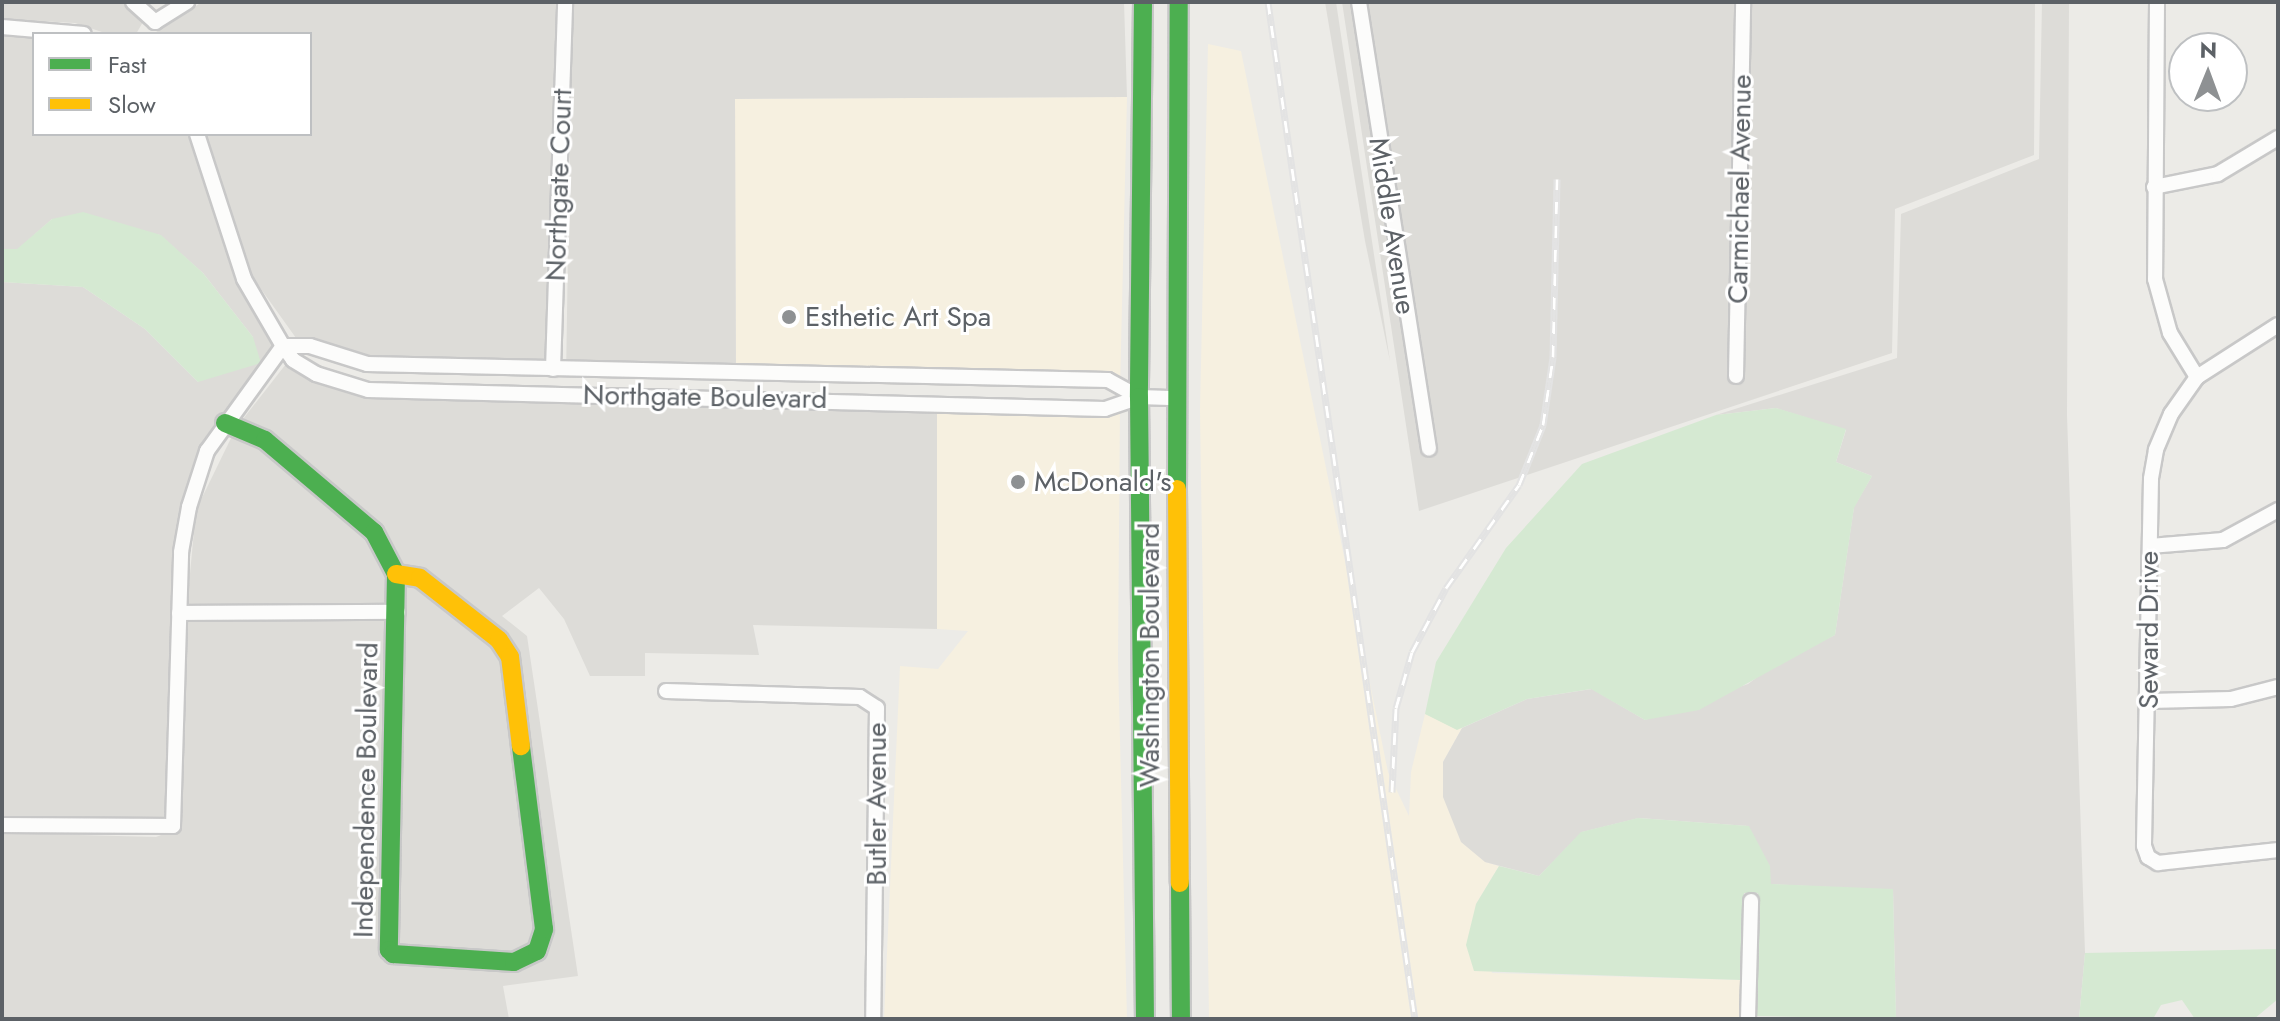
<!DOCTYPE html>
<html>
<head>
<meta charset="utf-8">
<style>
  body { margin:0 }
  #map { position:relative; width:2280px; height:1021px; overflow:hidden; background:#ecebe7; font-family:Jost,sans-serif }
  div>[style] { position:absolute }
  .commercial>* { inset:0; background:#f6f0e0 }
  .industrial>* { inset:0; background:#dddcd8 }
  .green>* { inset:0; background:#d5e9d2 }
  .roads { filter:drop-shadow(2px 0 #c8c8c8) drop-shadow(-2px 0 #c8c8c8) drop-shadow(0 2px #c8c8c8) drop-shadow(0 -2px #c8c8c8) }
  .street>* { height:14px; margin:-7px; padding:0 7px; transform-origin:7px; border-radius:7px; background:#fcfcfb }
  .fast>* { height:18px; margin:-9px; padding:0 9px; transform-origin:9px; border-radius:9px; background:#4caf50 }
  .slow>* { height:18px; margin:-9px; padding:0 9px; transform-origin:9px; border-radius:9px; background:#ffc107 }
  .rail>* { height:7px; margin-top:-3.5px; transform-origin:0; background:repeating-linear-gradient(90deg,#fff 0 12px,#e3e3e3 0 24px); box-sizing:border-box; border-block:2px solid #e3e3e3 }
  .dots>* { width:22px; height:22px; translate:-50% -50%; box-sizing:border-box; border:4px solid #fff; border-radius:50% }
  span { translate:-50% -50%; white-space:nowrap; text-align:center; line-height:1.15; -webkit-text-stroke:6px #fff; paint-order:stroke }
  .street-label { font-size:28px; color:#5c6166 }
  .poi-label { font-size:28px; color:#5c6166 }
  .left { translate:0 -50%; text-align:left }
  .frame { position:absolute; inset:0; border:4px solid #5c6166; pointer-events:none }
  .legend { position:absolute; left:32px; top:32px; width:280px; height:104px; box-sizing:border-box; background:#fff; border:2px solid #bec0c2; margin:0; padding:10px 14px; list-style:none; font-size:24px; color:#5c6166 }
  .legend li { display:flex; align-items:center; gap:16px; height:40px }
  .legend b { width:40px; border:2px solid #bec0c2 }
  .north { position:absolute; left:2168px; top:32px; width:80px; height:80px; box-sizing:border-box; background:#fff; border:2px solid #bec0c2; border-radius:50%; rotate:1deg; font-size:22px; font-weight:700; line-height:32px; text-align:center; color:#5c6166 }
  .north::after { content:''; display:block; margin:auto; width:28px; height:36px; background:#8e9193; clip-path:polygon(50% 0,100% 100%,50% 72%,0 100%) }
</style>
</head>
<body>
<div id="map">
  <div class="commercial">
    <i style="clip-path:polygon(1208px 44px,1241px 51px,1388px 772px,1409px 816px,1411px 772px,1425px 714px,1462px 728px,1443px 762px,1485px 862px,1499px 866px,1476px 904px,1492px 973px,1742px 980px,1741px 1019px,1209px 1019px,1200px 410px)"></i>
    <i style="clip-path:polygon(1127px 97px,1120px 389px,736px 381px,735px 99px)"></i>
    <i style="clip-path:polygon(937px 401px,1120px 405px,1118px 660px,1127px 1019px,884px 1019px,900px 666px,938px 669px,968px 631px,937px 629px)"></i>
  </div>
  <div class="industrial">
    <i style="clip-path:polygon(2px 2px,125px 2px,143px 22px,136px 34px,108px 34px,75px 23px,2px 19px)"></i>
    <i style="clip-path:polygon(202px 2px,557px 2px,552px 377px,368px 371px,330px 359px,296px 338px,251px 275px,205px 134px,310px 134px,310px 34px,153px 34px)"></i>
    <i style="clip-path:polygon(572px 2px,1124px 2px,1127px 97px,735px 99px,736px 381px,566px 377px)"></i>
    <i style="clip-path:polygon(1325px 2px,1336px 2px,1390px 361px,1365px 241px)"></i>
    <i style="clip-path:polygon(1342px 2px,2035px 2px,2034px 155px,1895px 209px,1892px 353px,1419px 511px)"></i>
    <i style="clip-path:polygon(2042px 2px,2069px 2px,2067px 415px,2085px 953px,2079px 1019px,1896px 1019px,1893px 890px,1770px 884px,1748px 826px,1639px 818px,1582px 832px,1539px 876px,1485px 862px,1461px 842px,1443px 797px,1443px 762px,1462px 728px,1527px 699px,1592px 689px,1645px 720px,1748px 684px,1775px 664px,1835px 635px,1854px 507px,1872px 476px,1836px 462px,1846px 430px,1776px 408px,1716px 415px,1897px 358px,1901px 214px,2039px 159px)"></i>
    <i style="clip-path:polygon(2px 35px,34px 36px,34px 134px,189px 134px,238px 283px,282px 345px,238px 400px,182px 505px,174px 552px,167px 819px,2px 817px,2px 282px,83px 287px,145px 329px,198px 382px,253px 337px,203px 273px,160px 235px,52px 219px,17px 250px,2px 249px)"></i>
    <i style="clip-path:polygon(293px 355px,351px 384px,937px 401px,937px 629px,753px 625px,759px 655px,645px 653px,645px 676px,590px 676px,564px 619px,539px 588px,502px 616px,527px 636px,578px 976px,503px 986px,509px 1019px,2px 1019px,2px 833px,156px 837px,179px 828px,186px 621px,391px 620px,393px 962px,507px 972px,540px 958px,517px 656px,424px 571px,401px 566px,378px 525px,269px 434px,243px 419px)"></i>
    <i style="clip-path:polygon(234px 432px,261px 447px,369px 538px,388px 575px,391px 604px,187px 605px,196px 510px)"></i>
    <i style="clip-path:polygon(404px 583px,417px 585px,494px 646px,503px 660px,536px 921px,531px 945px,507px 956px,396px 947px)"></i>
  </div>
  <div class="green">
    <i style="clip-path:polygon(83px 212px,161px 235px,203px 273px,253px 337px,261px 363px,198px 382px,145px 329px,83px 287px,2px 282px,2px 249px,17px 249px,52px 219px)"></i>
    <i style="clip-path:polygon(1776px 408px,1846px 429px,1836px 462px,1872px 476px,1854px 508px,1835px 635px,1699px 710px,1645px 720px,1591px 689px,1527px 699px,1457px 730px,1425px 714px,1436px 662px,1506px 548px,1582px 464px,1716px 415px)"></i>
    <i style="clip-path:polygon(1638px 818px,1749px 826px,1770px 866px,1771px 884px,1893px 889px,1896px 1019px,1755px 1016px,1758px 893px,1744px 893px,1742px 980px,1474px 971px,1466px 945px,1476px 904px,1499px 866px,1539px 876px,1581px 832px)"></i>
    <i style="clip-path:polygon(2278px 949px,2278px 999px,2254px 1019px,2195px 1019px,2182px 1000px,2161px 1005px,2153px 1019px,2079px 1019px,2085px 953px)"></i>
  </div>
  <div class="roads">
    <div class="street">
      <i style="left:133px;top:2px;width:30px;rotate:42deg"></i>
      <i style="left:155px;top:22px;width:38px;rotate:-32deg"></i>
      <i style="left:1359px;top:2px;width:452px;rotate:81.1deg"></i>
      <i style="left:2157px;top:2px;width:277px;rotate:90.4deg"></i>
      <i style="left:2155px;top:279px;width:56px;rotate:74.5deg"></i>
      <i style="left:2170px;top:333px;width:52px;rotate:58.5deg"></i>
      <i style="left:2px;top:27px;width:82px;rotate:4.9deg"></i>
      <i style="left:197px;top:134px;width:152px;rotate:72deg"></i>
      <i style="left:244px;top:279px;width:78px;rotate:59.8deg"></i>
      <i style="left:283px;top:346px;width:17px;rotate:54deg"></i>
      <i style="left:293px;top:360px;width:27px;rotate:31deg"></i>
      <i style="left:316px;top:374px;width:54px;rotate:17.1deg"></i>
      <i style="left:368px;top:390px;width:737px;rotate:1.48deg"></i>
      <i style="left:1105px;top:409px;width:36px;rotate:-19deg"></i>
      <i style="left:1139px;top:397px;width:38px;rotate:2deg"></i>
      <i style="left:2154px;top:187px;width:65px;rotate:-11.5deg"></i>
      <i style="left:2218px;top:174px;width:70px;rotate:-31deg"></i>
      <i style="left:2278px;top:325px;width:96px;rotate:147.3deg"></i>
      <i style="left:2197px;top:377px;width:45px;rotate:125.1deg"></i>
      <i style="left:2171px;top:414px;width:39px;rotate:113deg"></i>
      <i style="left:2156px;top:450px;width:29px;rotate:100deg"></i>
      <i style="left:2151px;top:479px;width:367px;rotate:91.1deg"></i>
      <i style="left:2144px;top:846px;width:12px;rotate:70deg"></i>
      <i style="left:2148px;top:857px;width:12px;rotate:31deg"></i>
      <i style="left:2158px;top:863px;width:121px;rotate:-6.2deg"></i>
      <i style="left:283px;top:346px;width:27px"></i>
      <i style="left:310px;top:346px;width:60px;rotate:17.5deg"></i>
      <i style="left:367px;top:364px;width:741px;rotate:1.24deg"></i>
      <i style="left:1108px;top:380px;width:35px;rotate:29deg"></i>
      <i style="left:553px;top:369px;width:367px;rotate:-88.1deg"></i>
      <i style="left:1736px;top:376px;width:374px;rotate:-88.9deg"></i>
      <i style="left:2150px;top:546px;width:73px;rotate:-4.7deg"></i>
      <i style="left:2223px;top:540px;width:63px;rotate:-28.6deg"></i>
      <i style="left:179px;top:613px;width:219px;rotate:-0.3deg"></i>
      <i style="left:666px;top:691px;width:194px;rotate:1.8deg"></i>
      <i style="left:860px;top:697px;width:20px;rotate:33deg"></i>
      <i style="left:877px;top:708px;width:311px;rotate:90.7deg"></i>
      <i style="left:2149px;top:701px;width:82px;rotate:-1.4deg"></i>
      <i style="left:2231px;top:699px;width:49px;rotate:-14.3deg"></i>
      <i style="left:2px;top:825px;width:171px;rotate:0.3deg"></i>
      <i style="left:173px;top:826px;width:274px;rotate:-88.3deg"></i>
      <i style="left:181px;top:552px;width:46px;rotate:-79.9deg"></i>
      <i style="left:189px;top:507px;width:59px;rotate:-72.2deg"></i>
      <i style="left:207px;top:451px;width:130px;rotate:-54.1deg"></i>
      <i style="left:1748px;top:1019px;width:118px;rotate:-88.5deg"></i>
    </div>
    <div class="fast">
      <i style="left:1143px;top:2px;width:395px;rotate:90.6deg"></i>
      <i style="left:1139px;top:397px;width:622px;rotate:89.45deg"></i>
      <i style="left:225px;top:423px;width:43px;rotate:23deg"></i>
      <i style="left:265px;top:440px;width:143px;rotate:40.2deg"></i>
      <i style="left:374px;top:532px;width:47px;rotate:62.4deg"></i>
      <i style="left:396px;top:574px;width:376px;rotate:91.1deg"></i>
      <i style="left:389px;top:950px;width:6px;rotate:45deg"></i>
      <i style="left:393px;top:954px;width:121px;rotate:3.8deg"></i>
      <i style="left:514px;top:962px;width:25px;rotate:-26deg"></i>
      <i style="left:537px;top:951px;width:23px;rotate:-72deg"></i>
      <i style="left:544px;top:929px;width:184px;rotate:-97.2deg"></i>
      <i style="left:1177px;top:489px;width:487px;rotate:-89.8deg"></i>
      <i style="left:1180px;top:883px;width:136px;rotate:89.6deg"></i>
    </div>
    <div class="slow">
      <i style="left:1177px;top:489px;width:394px;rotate:89.6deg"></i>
      <i style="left:396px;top:574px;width:24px;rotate:9deg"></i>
      <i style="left:420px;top:578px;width:100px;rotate:38.1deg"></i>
      <i style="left:499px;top:640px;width:20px;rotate:57deg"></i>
      <i style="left:510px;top:657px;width:90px;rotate:83deg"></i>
    </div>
  </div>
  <div class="rail">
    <i style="left:1268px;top:2px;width:1028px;rotate:81.78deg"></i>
    <i style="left:1392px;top:792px;width:84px;rotate:-87.3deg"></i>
    <i style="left:1396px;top:708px;width:58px;rotate:-74.1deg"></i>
    <i style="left:1412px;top:652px;width:72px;rotate:-62deg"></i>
    <i style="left:1446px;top:588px;width:126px;rotate:-54.7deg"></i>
    <i style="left:1519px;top:485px;width:65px;rotate:-68.2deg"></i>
    <i style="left:1543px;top:425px;width:69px;rotate:-81.6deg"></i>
    <i style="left:1553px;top:357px;width:178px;rotate:-88.7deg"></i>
  </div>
  <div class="dots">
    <i style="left:789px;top:317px;background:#8e9193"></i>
    <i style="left:1018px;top:482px;background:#8e9193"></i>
  </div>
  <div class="street-label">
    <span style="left:559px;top:185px;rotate:-88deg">Northgate Court</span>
    <span style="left:1740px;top:189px;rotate:-89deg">Carmichael Avenue</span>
    <span style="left:1392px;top:226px;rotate:81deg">Middle Avenue</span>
    <span style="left:705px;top:397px;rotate:1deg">Northgate Boulevard</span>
    <span style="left:2149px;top:630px;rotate:-90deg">Seward Drive</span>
    <span style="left:1150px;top:655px;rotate:-90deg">Washington Boulevard</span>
    <span style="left:366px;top:790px;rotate:-89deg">Independence Boulevard</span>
    <span style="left:877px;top:804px;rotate:-90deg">Butler Avenue</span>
  </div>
  <div class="poi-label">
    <span class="left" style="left:805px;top:317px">Esthetic Art Spa</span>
    <span class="left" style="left:1034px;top:482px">McDonald's</span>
  </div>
  <div class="frame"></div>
  <ul class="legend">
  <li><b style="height:10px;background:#4caf50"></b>Fast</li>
  <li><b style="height:10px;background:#ffc107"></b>Slow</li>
  </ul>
  <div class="north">N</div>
</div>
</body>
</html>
